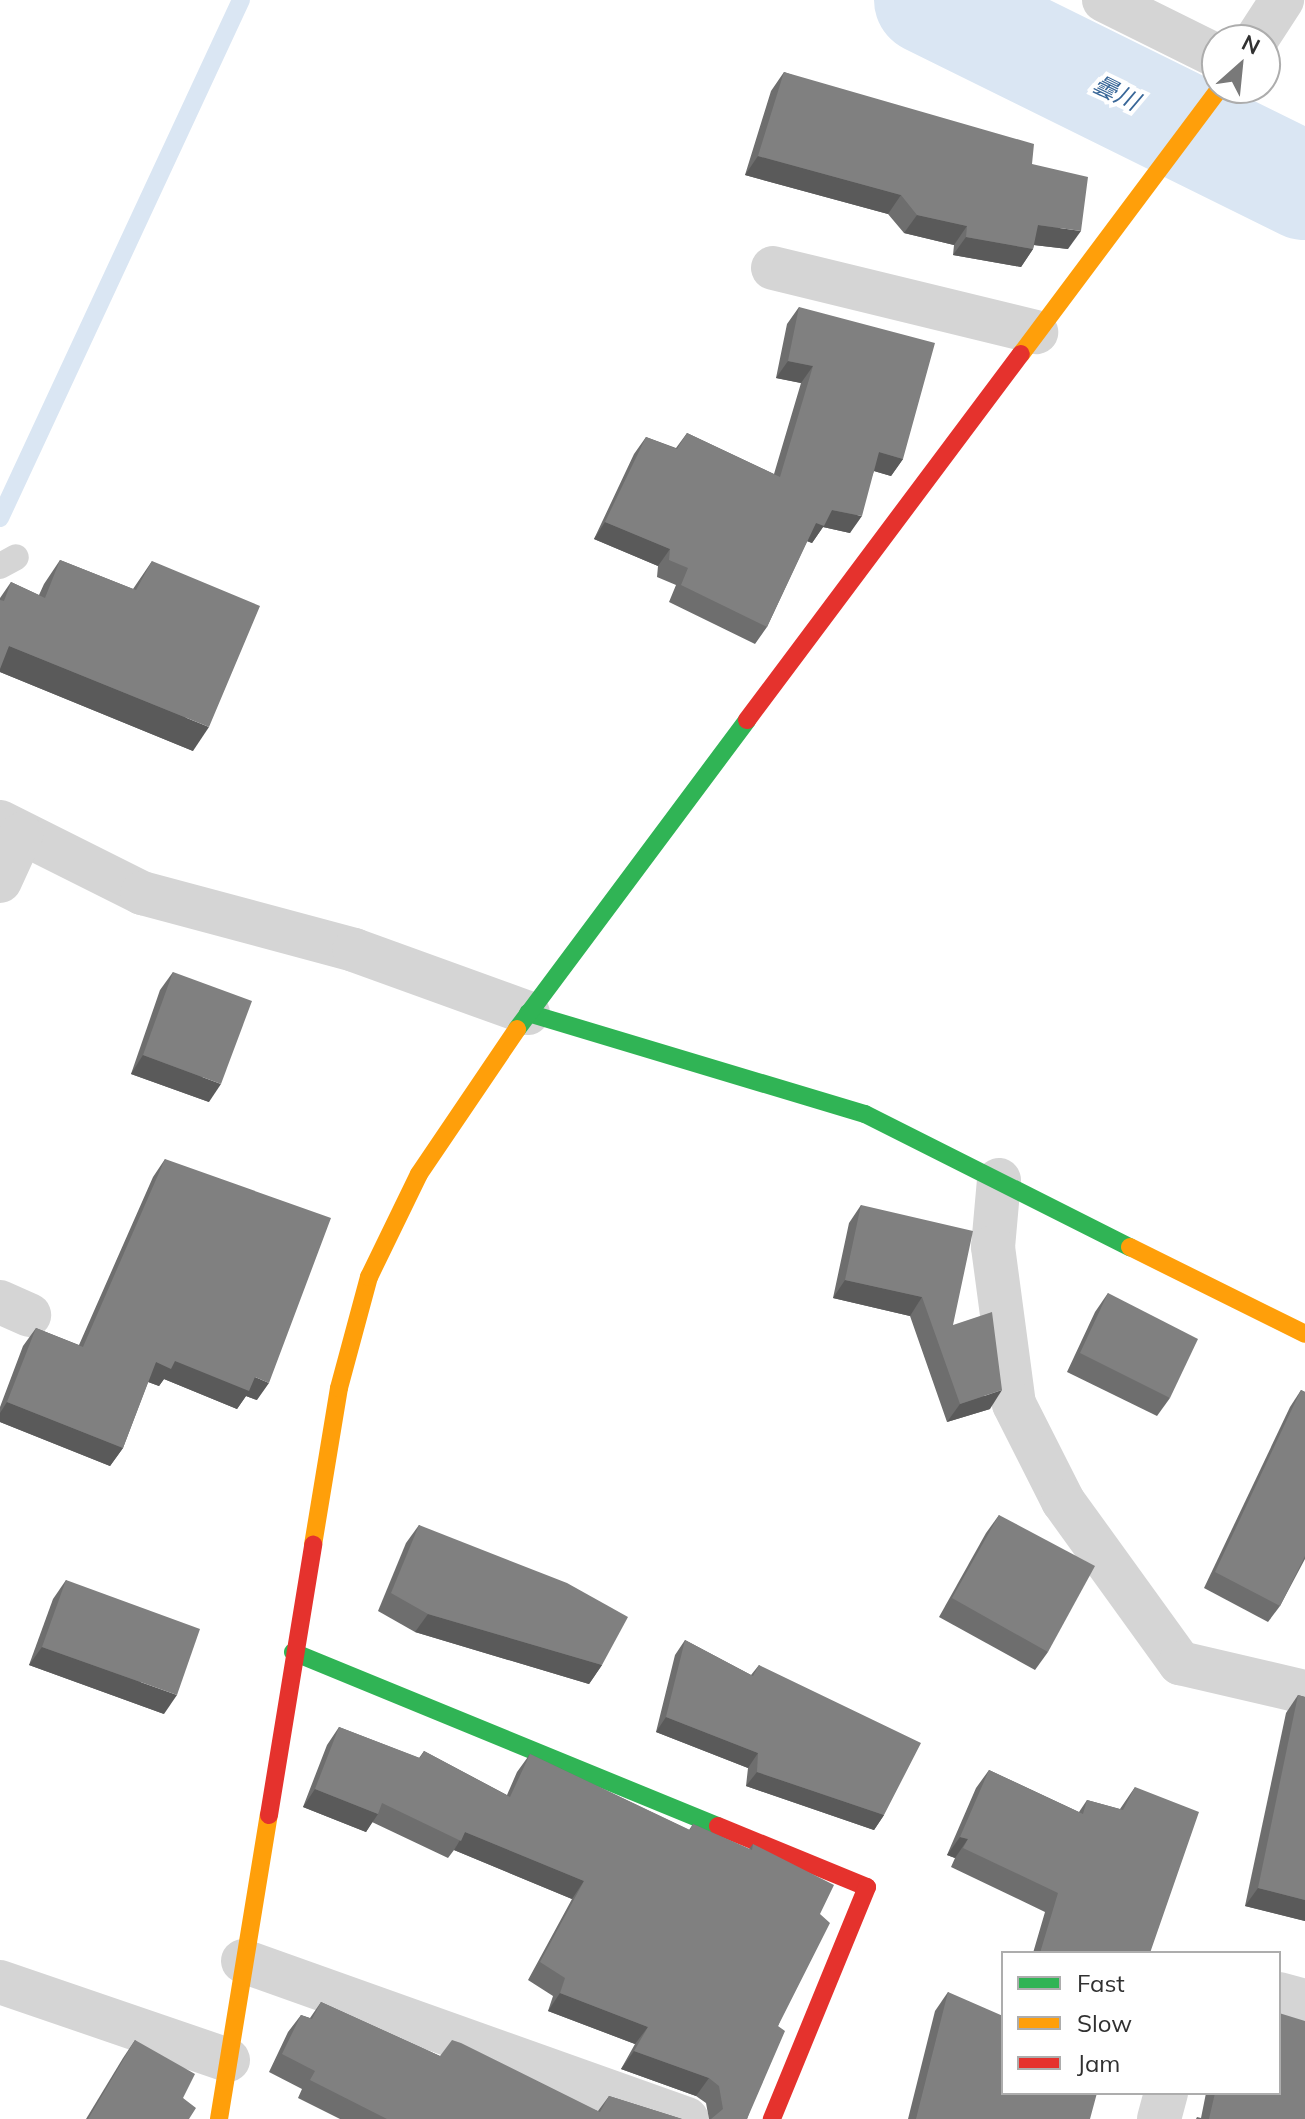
<!DOCTYPE html>
<html>
<head>
<meta charset="utf-8">
<style>
  body { margin:0 }
  #map { position:relative; width:1305px; height:2119px; overflow:hidden; background:#fff; font-family:Mulish,"Noto Sans JP",sans-serif }
  div>[style] { position:absolute }
  .stream>* { height:18px; margin:-9px; padding:0 9px; transform-origin:9px; border-radius:9px; background:#dae6f3 }
  .river>* { height:108px; margin:-54px; padding:0 54px; transform-origin:54px; border-radius:54px; background:#dae6f3 }
  .lane>* { height:26px; margin:-13px; padding:0 13px; transform-origin:13px; border-radius:13px; background:#d5d5d5 }
  .street>* { height:44px; margin:-22px; padding:0 22px; transform-origin:22px; border-radius:22px; background:#d5d5d5 }
  .fast>* { height:18px; margin:-9px; padding:0 9px; transform-origin:9px; border-radius:9px; background:#30b455 }
  .slow>* { height:18px; margin:-9px; padding:0 9px; transform-origin:9px; border-radius:9px; background:#ff9f0a }
  .jam>* { height:18px; margin:-9px; padding:0 9px; transform-origin:9px; border-radius:9px; background:#e5322d }
  .wall>* { inset:0; background:#6e6e6e }
  .shaded-wall>* { inset:0; background:#5a5a5a }
  .building>* { inset:0; background:#808080 }
  span { translate:-50% -50%; white-space:nowrap; text-align:center; line-height:1.15; -webkit-text-stroke:8px #fff; paint-order:stroke }
  .water-label { font-size:24px; color:#396798; font-style:italic }
  .legend { position:absolute; left:1001px; top:1951px; width:280px; height:144px; box-sizing:border-box; background:#fff; border:2px solid #adadad; margin:0; padding:10px 14px; list-style:none; font-size:24px; color:#313131 }
  .legend li { display:flex; align-items:center; gap:16px; height:40px }
  .legend b { width:40px; border:2px solid #adadad }
  .north { position:absolute; left:1201px; top:24px; width:80px; height:80px; box-sizing:border-box; background:#fff; border:2px solid #adadad; border-radius:50%; rotate:27deg; font-size:22px; font-weight:700; line-height:32px; text-align:center; color:#313131 }
  .north::after { content:''; display:block; margin:auto; width:28px; height:36px; background:#797979; clip-path:polygon(50% 0,100% 100%,50% 72%,0 100%) }
</style>
</head>
<body>
<div id="map">
  <div class="stream">
    <i style="left:0;top:518px;width:571px;rotate:-65.05deg"></i>
  </div>
  <div class="river">
    <i style="left:928px;top:0;width:420px;rotate:26.3deg"></i>
  </div>
  <div class="lane">
    <i style="left:0;top:566px;width:18px;rotate:-29deg"></i>
  </div>
  <div class="street">
    <i style="left:1104px;top:0;width:126px;rotate:26.4deg"></i>
    <i style="left:1256px;top:40px;width:48px;rotate:-57deg"></i>
    <i style="left:773px;top:268px;width:271px;rotate:13.7deg"></i>
    <i style="left:0;top:822px;width:159px;rotate:26.6deg"></i>
    <i style="left:142px;top:893px;width:220px;rotate:15deg"></i>
    <i style="left:354px;top:950px;width:185px;rotate:19.9deg"></i>
    <i style="left:0;top:881px;width:51px;rotate:-65.5deg"></i>
    <i style="left:999px;top:1180px;width:67px;rotate:95.1deg"></i>
    <i style="left:993px;top:1247px;width:158px;rotate:82.4deg"></i>
    <i style="left:1014px;top:1404px;width:109px;rotate:63.2deg"></i>
    <i style="left:1063px;top:1501px;width:200px;rotate:54.2deg"></i>
    <i style="left:1180px;top:1663px;width:128px;rotate:13.1deg"></i>
    <i style="left:0;top:1302px;width:32px;rotate:24deg"></i>
    <i style="left:243px;top:1961px;width:471px;rotate:19.6deg"></i>
    <i style="left:0;top:1982px;width:241px;rotate:18.9deg"></i>
    <i style="left:1279px;top:1994px;width:27px;rotate:15deg"></i>
    <i style="left:1159px;top:2119px;width:27px;rotate:-75deg"></i>
  </div>
  <div class="fast">
    <i style="left:528px;top:1013px;width:352px;rotate:16.7deg"></i>
    <i style="left:865px;top:1114px;width:297px;rotate:26.7deg"></i>
    <i style="left:517px;top:1029px;width:385px;rotate:-53.3deg"></i>
    <i style="left:293px;top:1652px;width:459px;rotate:22.3deg"></i>
  </div>
  <div class="slow">
    <i style="left:1021px;top:354px;width:332px;rotate:-53.2deg"></i>
    <i style="left:1130px;top:1247px;width:195px;rotate:26.4deg"></i>
    <i style="left:313px;top:1545px;width:159px;rotate:-80.6deg"></i>
    <i style="left:339px;top:1388px;width:115px;rotate:-74.9deg"></i>
    <i style="left:369px;top:1277px;width:114px;rotate:-64.1deg"></i>
    <i style="left:419px;top:1174px;width:175px;rotate:-55.9deg"></i>
    <i style="left:219px;top:2119px;width:308px;rotate:-80.7deg"></i>
  </div>
  <div class="jam">
    <i style="left:747px;top:720px;width:457px;rotate:-53.2deg"></i>
    <i style="left:269px;top:1815px;width:274px;rotate:-80.7deg"></i>
    <i style="left:718px;top:1826px;width:161px;rotate:22.3deg"></i>
    <i style="left:867px;top:1887px;width:251px;rotate:112.3deg"></i>
  </div>
  <div class="wall">
    <i style="clip-path:polygon(784px 72px,1032px 164px,1068px 249px,1034px 245px,1033px 249px,1021px 267px,953px 255px,954px 245px,904px 233px,888px 214px,745px 175px,771px 91px)"></i>
    <i style="clip-path:polygon(799px 307px,903px 459px,891px 476px,874px 471px,850px 533px,823px 527px,812px 543px,807px 541px,767px 627px,755px 644px,669px 602px,676px 585px,657px 577px,658px 566px,594px 539px,634px 454px,646px 437px,676px 448px,687px 433px,774px 474px,801px 383px,776px 378px,787px 324px)"></i>
    <i style="clip-path:polygon(60px 560px,133px 589px,152px 561px,193px 751px,0 672px,0 598px,11px 582px,39px 595px,44px 584px)"></i>
    <i style="clip-path:polygon(173px 972px,209px 1102px,131px 1074px,160px 990px)"></i>
    <i style="clip-path:polygon(165px 1159px,257px 1400px,246px 1396px,237px 1409px,164px 1379px,159px 1386px,148px 1382px,123px 1448px,110px 1466px,0 1422px,0 1407px,23px 1346px,36px 1328px,79px 1345px,153px 1177px)"></i>
    <i style="clip-path:polygon(861px 1205px,953px 1325px,990px 1409px,947px 1422px,910px 1316px,833px 1298px,849px 1223px)"></i>
    <i style="clip-path:polygon(1108px 1293px,1170px 1398px,1157px 1416px,1067px 1372px,1095px 1312px)"></i>
    <i style="clip-path:polygon(1301px 1390px,1305px 1392px,1305px 1559px,1280px 1606px,1268px 1622px,1204px 1588px,1290px 1407px)"></i>
    <i style="clip-path:polygon(999px 1515px,1048px 1652px,1035px 1670px,939px 1617px,986px 1533px)"></i>
    <i style="clip-path:polygon(419px 1525px,602px 1665px,589px 1684px,415px 1632px,378px 1611px,406px 1543px)"></i>
    <i style="clip-path:polygon(66px 1580px,164px 1714px,29px 1665px,53px 1599px)"></i>
    <i style="clip-path:polygon(685px 1640px,751px 1675px,759px 1665px,884px 1815px,874px 1830px,746px 1786px,748px 1768px,656px 1732px,675px 1655px)"></i>
    <i style="clip-path:polygon(1298px 1695px,1305px 1697px,1305px 1921px,1245px 1906px,1286px 1713px)"></i>
    <i style="clip-path:polygon(339px 1727px,419px 1758px,424px 1751px,507px 1795px,517px 1772px,530px 1754px,689px 1830px,693px 1824px,749px 1849px,753px 1844px,820px 1914px,778px 2026px,747px 2119px,709px 2119px,706px 2103px,696px 2096px,621px 2069px,635px 2044px,548px 2011px,553px 1996px,528px 1980px,572px 1899px,454px 1850px,448px 1858px,372px 1822px,366px 1832px,303px 1807px,327px 1745px)"></i>
    <i style="clip-path:polygon(989px 1770px,1079px 1812px,1087px 1800px,1120px 1809px,1135px 1787px,1150px 1953px,1033px 1953px,1045px 1912px,951px 1867px,955px 1858px,947px 1855px,976px 1788px)"></i>
    <i style="clip-path:polygon(948px 1992px,1090px 2119px,908px 2119px,935px 2011px)"></i>
    <i style="clip-path:polygon(321px 2002px,440px 2056px,598px 2111px,609px 2096px,682px 2119px,340px 2119px,298px 2098px,302px 2089px,269px 2072px,288px 2032px,301px 2015px,310px 2018px)"></i>
    <i style="clip-path:polygon(135px 2040px,183px 2098px,189px 2119px,86px 2119px,123px 2058px)"></i>
    <i style="clip-path:polygon(1206px 2093px,1279px 2093px,1305px 2119px,1196px 2119px,1197px 2117px,1201px 2118px)"></i>
  </div>
  <div class="shaded-wall">
    <i style="clip-path:polygon(758px 156px,901px 195px,888px 214px,745px 175px)"></i>
    <i style="clip-path:polygon(917px 215px,967px 226px,954px 245px,904px 233px)"></i>
    <i style="clip-path:polygon(1038px 225px,1081px 231px,1068px 249px,1025px 244px)"></i>
    <i style="clip-path:polygon(966px 237px,1033px 249px,1021px 267px,953px 255px)"></i>
    <i style="clip-path:polygon(788px 361px,813px 366px,801px 383px,776px 378px)"></i>
    <i style="clip-path:polygon(879px 452px,903px 459px,891px 476px,867px 469px)"></i>
    <i style="clip-path:polygon(832px 510px,862px 516px,850px 533px,823px 527px,812px 543px,804px 540px,816px 523px)"></i>
    <i style="clip-path:polygon(605px 522px,670px 549px,658px 566px,594px 539px)"></i>
    <i style="clip-path:polygon(9px 646px,209px 727px,193px 751px,0 672px,0 659px)"></i>
    <i style="clip-path:polygon(143px 1055px,221px 1084px,209px 1102px,131px 1074px)"></i>
    <i style="clip-path:polygon(845px 1280px,922px 1297px,910px 1316px,833px 1298px)"></i>
    <i style="clip-path:polygon(175px 1361px,255px 1377px,269px 1383px,257px 1400px,246px 1396px,237px 1409px,164px 1379px,159px 1386px,143px 1380px,156px 1362px)"></i>
    <i style="clip-path:polygon(1002px 1390px,990px 1409px,947px 1422px,960px 1404px)"></i>
    <i style="clip-path:polygon(7px 1402px,123px 1448px,110px 1466px,0 1422px,0 1413px)"></i>
    <i style="clip-path:polygon(428px 1614px,602px 1665px,589px 1684px,415px 1632px)"></i>
    <i style="clip-path:polygon(42px 1647px,177px 1695px,164px 1714px,29px 1665px)"></i>
    <i style="clip-path:polygon(666px 1717px,758px 1753px,748px 1768px,656px 1732px)"></i>
    <i style="clip-path:polygon(757px 1772px,884px 1815px,874px 1830px,746px 1786px)"></i>
    <i style="clip-path:polygon(315px 1789px,378px 1814px,366px 1832px,303px 1807px)"></i>
    <i style="clip-path:polygon(465px 1832px,584px 1881px,572px 1899px,454px 1850px)"></i>
    <i style="clip-path:polygon(960px 1837px,968px 1839px,955px 1858px,947px 1855px)"></i>
    <i style="clip-path:polygon(1258px 1888px,1305px 1900px,1305px 1921px,1245px 1906px)"></i>
    <i style="clip-path:polygon(560px 1993px,648px 2027px,635px 2044px,548px 2011px)"></i>
    <i style="clip-path:polygon(634px 2051px,709px 2078px,696px 2096px,621px 2069px)"></i>
  </div>
  <div class="building">
    <i style="clip-path:polygon(784px 72px,1034px 144px,1032px 164px,1088px 177px,1081px 231px,1038px 225px,1033px 249px,966px 237px,967px 226px,917px 215px,901px 195px,758px 156px)"></i>
    <i style="clip-path:polygon(799px 307px,935px 343px,903px 459px,879px 452px,862px 516px,832px 510px,824px 526px,816px 523px,767px 627px,681px 585px,688px 568px,669px 560px,670px 549px,605px 522px,646px 437px,677px 449px,687px 433px,780px 477px,813px 366px,788px 361px)"></i>
    <i style="clip-path:polygon(60px 560px,136px 590px,152px 561px,260px 606px,209px 727px,9px 646px,0 669px,0 600px,4px 601px,11px 582px,45px 598px)"></i>
    <i style="clip-path:polygon(173px 972px,252px 1001px,221px 1084px,143px 1055px)"></i>
    <i style="clip-path:polygon(165px 1159px,331px 1218px,269px 1383px,255px 1377px,249px 1391px,175px 1361px,171px 1369px,156px 1362px,123px 1448px,7px 1402px,36px 1328px,83px 1347px)"></i>
    <i style="clip-path:polygon(861px 1205px,973px 1231px,953px 1325px,992px 1312px,1002px 1390px,960px 1404px,922px 1297px,845px 1280px)"></i>
    <i style="clip-path:polygon(1108px 1293px,1198px 1339px,1170px 1398px,1080px 1353px)"></i>
    <i style="clip-path:polygon(1301px 1390px,1305px 1392px,1305px 1556px,1280px 1606px,1215px 1572px)"></i>
    <i style="clip-path:polygon(999px 1515px,1095px 1566px,1048px 1652px,952px 1598px)"></i>
    <i style="clip-path:polygon(419px 1525px,567px 1583px,628px 1617px,602px 1665px,428px 1614px,391px 1593px)"></i>
    <i style="clip-path:polygon(66px 1580px,200px 1629px,177px 1695px,42px 1647px)"></i>
    <i style="clip-path:polygon(685px 1640px,753px 1676px,759px 1665px,921px 1743px,884px 1815px,757px 1772px,758px 1753px,666px 1717px)"></i>
    <i style="clip-path:polygon(1298px 1695px,1305px 1697px,1305px 1900px,1258px 1888px)"></i>
    <i style="clip-path:polygon(339px 1727px,420px 1758px,424px 1751px,510px 1797px,530px 1754px,690px 1830px,693px 1824px,752px 1850px,753px 1844px,834px 1885px,820px 1914px,830px 1923px,778px 2026px,785px 2031px,747px 2119px,711px 2119px,723px 2109px,719px 2086px,709px 2078px,634px 2051px,648px 2027px,560px 1993px,565px 1978px,540px 1962px,584px 1881px,465px 1832px,461px 1841px,382px 1803px,378px 1814px,315px 1789px)"></i>
    <i style="clip-path:polygon(989px 1770px,1083px 1814px,1087px 1800px,1123px 1810px,1135px 1787px,1199px 1812px,1150px 1953px,1040px 1953px,1058px 1893px,963px 1848px,968px 1839px,960px 1837px)"></i>
    <i style="clip-path:polygon(948px 1992px,1003px 2016px,1003px 2093px,1097px 2093px,1090px 2119px,916px 2119px)"></i>
    <i style="clip-path:polygon(321px 2002px,440px 2056px,452px 2040px,461px 2043px,600px 2112px,609px 2096px,682px 2119px,387px 2119px,310px 2080px,315px 2071px,282px 2054px,301px 2015px,312px 2019px)"></i>
    <i style="clip-path:polygon(1279px 2013px,1305px 2021px,1305px 2119px,1209px 2119px,1215px 2093px,1279px 2093px)"></i>
    <i style="clip-path:polygon(135px 2040px,195px 2074px,183px 2098px,196px 2108px,189px 2119px,88px 2119px)"></i>
  </div>
  <div class="water-label">
    <span style="left:1116px;top:93px;rotate:26deg">曇川</span>
  </div>
  <ul class="legend">
  <li><b style="height:10px;background:#30b455"></b>Fast</li>
  <li><b style="height:10px;background:#ff9f0a"></b>Slow</li>
  <li><b style="height:10px;background:#e5322d"></b>Jam</li>
  </ul>
  <div class="north">N</div>
</div>
</body>
</html>
